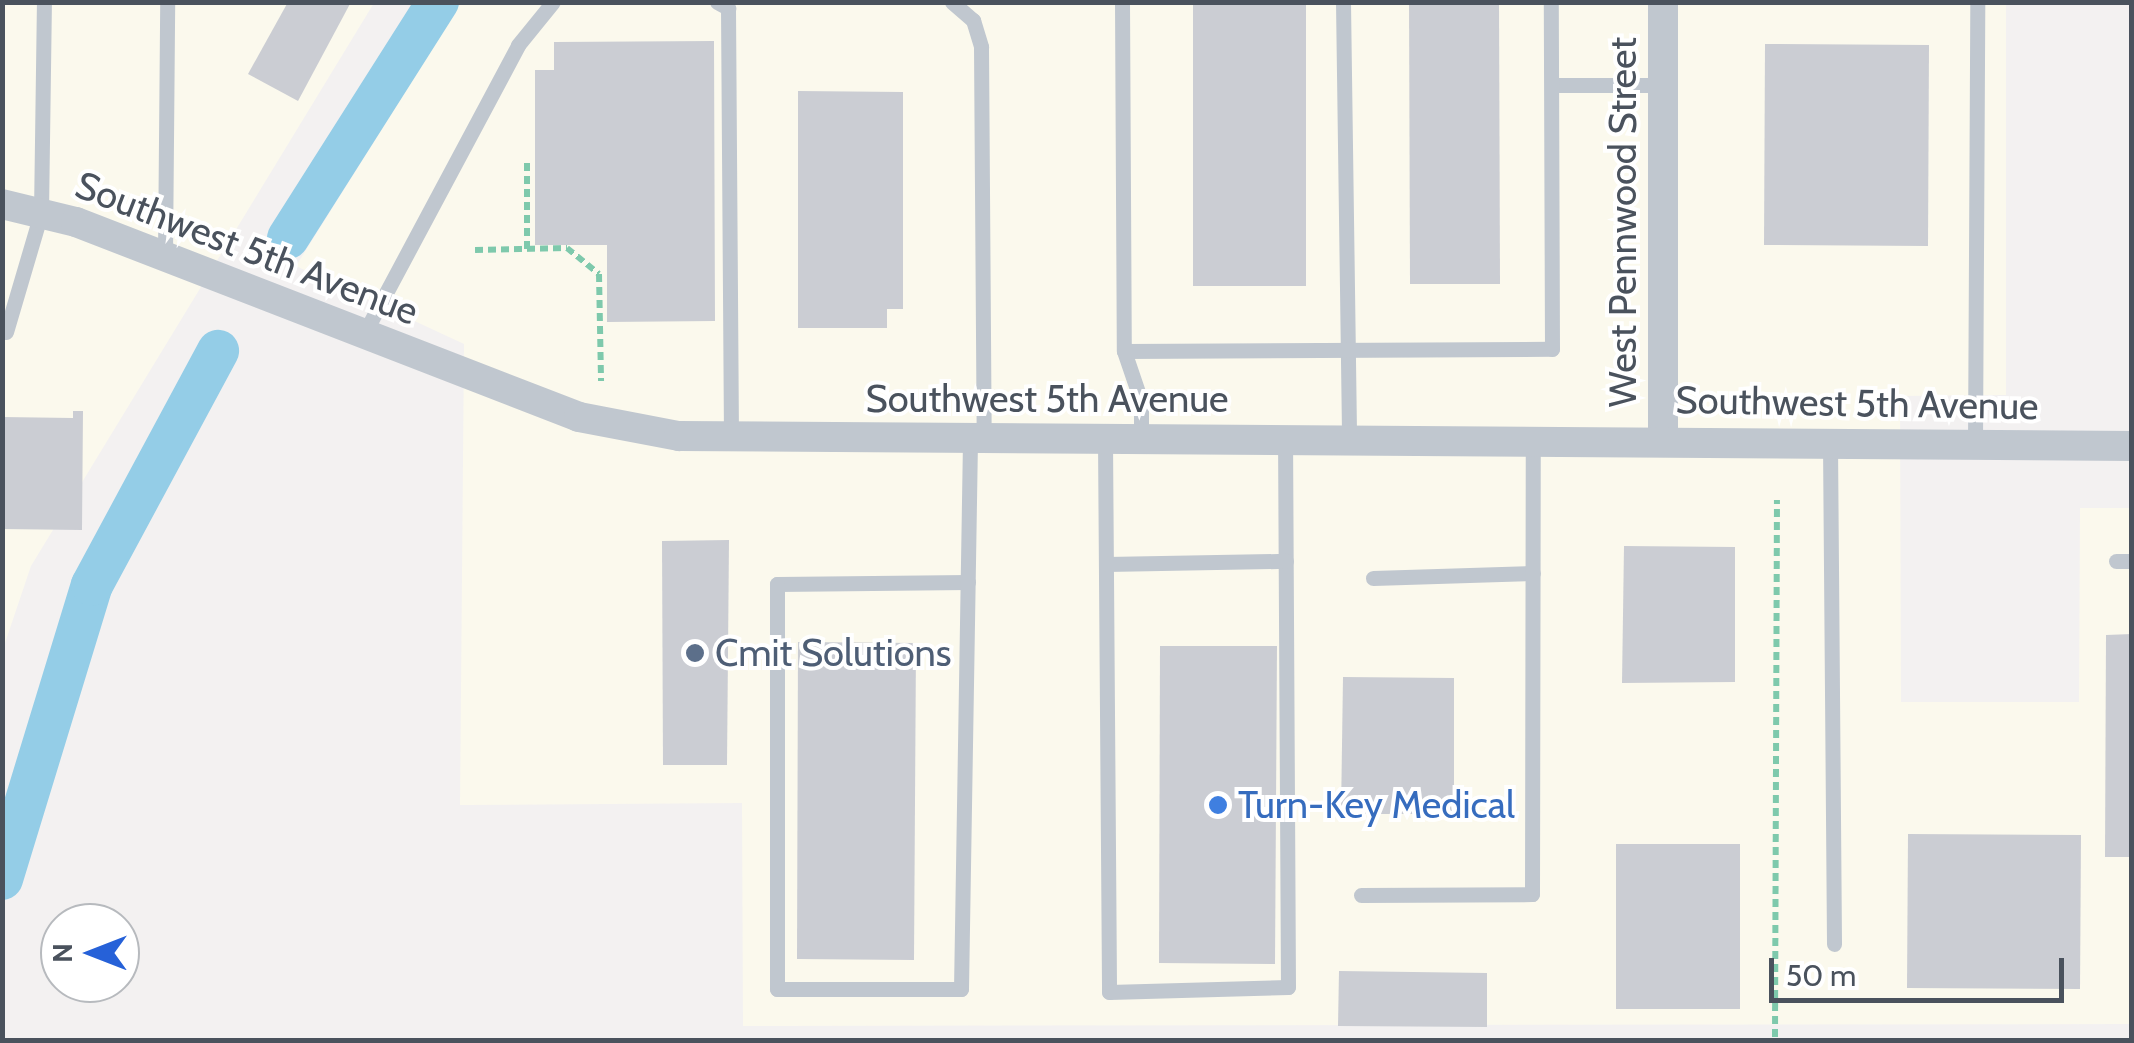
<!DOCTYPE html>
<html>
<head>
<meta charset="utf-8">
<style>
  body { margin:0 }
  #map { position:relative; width:2134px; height:1043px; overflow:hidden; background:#f3f1f1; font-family:Cabin,sans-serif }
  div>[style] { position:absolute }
  .commercial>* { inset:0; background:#fbf9ed }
  .canal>* { height:42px; margin:-21px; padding:0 21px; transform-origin:21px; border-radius:21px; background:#94cde7 }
  .building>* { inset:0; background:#cbcdd3 }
  .path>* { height:6px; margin-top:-3px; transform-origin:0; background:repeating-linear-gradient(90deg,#7ec9ac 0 8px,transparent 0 13px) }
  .lane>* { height:15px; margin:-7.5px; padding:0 7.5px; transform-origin:7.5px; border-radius:7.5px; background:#c0c7cf }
  .street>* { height:30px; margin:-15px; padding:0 15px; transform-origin:15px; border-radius:15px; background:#c0c7cf }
  .dots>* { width:28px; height:28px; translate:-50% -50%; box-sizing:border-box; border:5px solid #fff; border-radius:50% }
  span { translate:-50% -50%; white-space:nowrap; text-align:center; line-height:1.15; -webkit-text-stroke:8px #fff; paint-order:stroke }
  .street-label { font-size:38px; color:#4a525d }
  .service-label { font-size:38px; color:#4e5e75 }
  .left { translate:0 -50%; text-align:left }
  .shop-label { font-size:38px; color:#366cbe }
  .frame { position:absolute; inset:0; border:5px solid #4a525d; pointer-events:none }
  .north { position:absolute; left:40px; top:903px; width:100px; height:100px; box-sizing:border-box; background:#fff; border:2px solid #b7babe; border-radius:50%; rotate:270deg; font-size:28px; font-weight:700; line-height:40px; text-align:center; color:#4a525d }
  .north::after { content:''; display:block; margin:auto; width:35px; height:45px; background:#2661d8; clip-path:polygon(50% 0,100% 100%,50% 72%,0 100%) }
  .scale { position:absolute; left:1769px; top:958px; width:295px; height:45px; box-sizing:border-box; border:5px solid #4a525d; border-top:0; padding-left:12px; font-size:30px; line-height:35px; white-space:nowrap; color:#4a525d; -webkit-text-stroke:8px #fff; paint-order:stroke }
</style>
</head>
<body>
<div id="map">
  <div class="commercial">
    <i style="clip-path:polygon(3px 3px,374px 3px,31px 566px,3px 649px)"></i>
    <i style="clip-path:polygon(461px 3px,2006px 3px,2006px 395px,1900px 396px,1901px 702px,2079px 702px,2080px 508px,2131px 508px,2131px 1024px,743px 1026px,742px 803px,460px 805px,464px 344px,296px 266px)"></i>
  </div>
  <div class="canal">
    <i style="left:288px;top:238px;width:280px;rotate:-57.6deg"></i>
    <i style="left:2px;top:879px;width:307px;rotate:-73deg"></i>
    <i style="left:92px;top:585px;width:266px;rotate:-61.7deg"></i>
  </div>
  <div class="building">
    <i style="clip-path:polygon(288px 2px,351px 2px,298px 101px,248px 74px)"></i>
    <i style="clip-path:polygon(1193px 2px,1306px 2px,1306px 286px,1193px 286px)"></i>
    <i style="clip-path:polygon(1409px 2px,1499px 2px,1500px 284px,1410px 284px)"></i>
    <i style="clip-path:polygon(714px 41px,715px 321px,607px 322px,607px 245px,535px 245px,535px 70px,554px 70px,554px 42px)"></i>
    <i style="clip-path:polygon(1765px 44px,1929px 45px,1928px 246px,1764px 245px)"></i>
    <i style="clip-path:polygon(798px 91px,903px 92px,903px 309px,887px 309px,887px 328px,798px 328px)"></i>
    <i style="clip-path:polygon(73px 411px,83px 411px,82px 530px,2px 529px,2px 417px,73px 418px)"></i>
    <i style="clip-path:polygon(729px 540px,727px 765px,663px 765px,662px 541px)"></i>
    <i style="clip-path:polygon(1624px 546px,1735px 547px,1735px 682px,1622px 683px)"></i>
    <i style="clip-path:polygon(2132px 634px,2132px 857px,2105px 857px,2106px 635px)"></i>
    <i style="clip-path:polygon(798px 642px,916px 643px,914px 960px,797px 959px)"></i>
    <i style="clip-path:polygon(1160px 646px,1277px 646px,1275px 964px,1159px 963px)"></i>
    <i style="clip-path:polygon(1343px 677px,1454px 678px,1454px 814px,1341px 814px)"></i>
    <i style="clip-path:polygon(1908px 834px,2081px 835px,2080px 989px,1907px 988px)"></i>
    <i style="clip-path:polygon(1616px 844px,1740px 844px,1740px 1009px,1616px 1009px)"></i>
    <i style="clip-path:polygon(1339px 971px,1487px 973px,1487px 1027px,1338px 1026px)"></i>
  </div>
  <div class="path">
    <i style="left:527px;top:249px;width:91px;rotate:-90deg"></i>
    <i style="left:475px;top:250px;width:92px;rotate:-1.2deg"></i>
    <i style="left:567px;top:248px;width:41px;rotate:39.1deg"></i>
    <i style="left:599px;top:274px;width:107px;rotate:88.9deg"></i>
    <i style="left:1775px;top:1037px;width:537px;rotate:-89.79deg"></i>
  </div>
  <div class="lane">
    <i style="left:717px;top:2px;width:13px;rotate:29deg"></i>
    <i style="left:728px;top:8px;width:429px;rotate:89.6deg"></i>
    <i style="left:952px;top:2px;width:28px;rotate:41deg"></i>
    <i style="left:973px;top:20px;width:28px;rotate:73deg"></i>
    <i style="left:981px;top:47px;width:392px;rotate:89.6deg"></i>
    <i style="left:1122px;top:2px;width:349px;rotate:89.7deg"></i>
    <i style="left:1124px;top:351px;width:53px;rotate:71.2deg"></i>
    <i style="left:1141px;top:401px;width:39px;rotate:90deg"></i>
    <i style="left:1343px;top:2px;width:438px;rotate:89.2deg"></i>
    <i style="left:1552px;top:85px;width:111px"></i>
    <i style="left:165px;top:255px;width:253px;rotate:-89.5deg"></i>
    <i style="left:6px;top:332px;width:124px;rotate:-73.6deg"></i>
    <i style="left:41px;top:213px;width:211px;rotate:-89.2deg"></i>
    <i style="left:364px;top:334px;width:327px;rotate:-61.9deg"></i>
    <i style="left:518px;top:45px;width:55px;rotate:-50.9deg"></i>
    <i style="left:1124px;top:351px;width:428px;rotate:-0.3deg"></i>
    <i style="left:1552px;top:349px;width:347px;rotate:-90.2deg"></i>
    <i style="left:1105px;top:440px;width:552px;rotate:89.58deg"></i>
    <i style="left:1109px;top:992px;width:179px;rotate:-1.6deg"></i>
    <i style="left:1288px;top:987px;width:547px;rotate:-90.31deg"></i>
    <i style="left:1830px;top:443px;width:501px;rotate:89.54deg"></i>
    <i style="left:1975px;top:445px;width:443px;rotate:-89.7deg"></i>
    <i style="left:2116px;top:561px;width:16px"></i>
    <i style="left:1106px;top:564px;width:180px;rotate:-1deg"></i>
    <i style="left:1373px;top:578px;width:160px;rotate:-1.8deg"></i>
    <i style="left:968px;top:582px;width:191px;rotate:179.4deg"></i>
    <i style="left:777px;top:584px;width:405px;rotate:90deg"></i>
    <i style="left:777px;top:989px;width:184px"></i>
    <i style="left:961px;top:989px;width:550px;rotate:-89.06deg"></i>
    <i style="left:1361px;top:895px;width:171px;rotate:-0.3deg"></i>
    <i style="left:1532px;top:894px;width:454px;rotate:-89.9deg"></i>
  </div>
  <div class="street">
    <i style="left:1663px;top:2px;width:439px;rotate:90deg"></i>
    <i style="left:2px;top:204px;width:76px;rotate:13.7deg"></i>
    <i style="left:76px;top:222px;width:539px;rotate:21.19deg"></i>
    <i style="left:579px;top:417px;width:102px;rotate:10.8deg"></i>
    <i style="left:679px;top:436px;width:1453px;rotate:0.39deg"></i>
  </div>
  <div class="dots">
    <i style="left:695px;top:653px;background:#5c6f8a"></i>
    <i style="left:1218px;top:805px;background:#3f7fe0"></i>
  </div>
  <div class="street-label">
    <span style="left:1623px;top:222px;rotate:-90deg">West Pennwood Street</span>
    <span style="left:247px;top:248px;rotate:21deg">Southwest 5th Avenue</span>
    <span style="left:1047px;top:399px">Southwest 5th Avenue</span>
    <span style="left:1857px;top:403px;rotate:1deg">Southwest 5th Avenue</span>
  </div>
  <div class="service-label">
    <span class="left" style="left:715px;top:653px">Cmit Solutions</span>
  </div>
  <div class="shop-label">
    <span class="left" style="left:1238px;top:805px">Turn-Key Medical</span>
  </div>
  <div class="frame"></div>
  <div class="north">N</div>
  <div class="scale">50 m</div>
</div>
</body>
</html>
